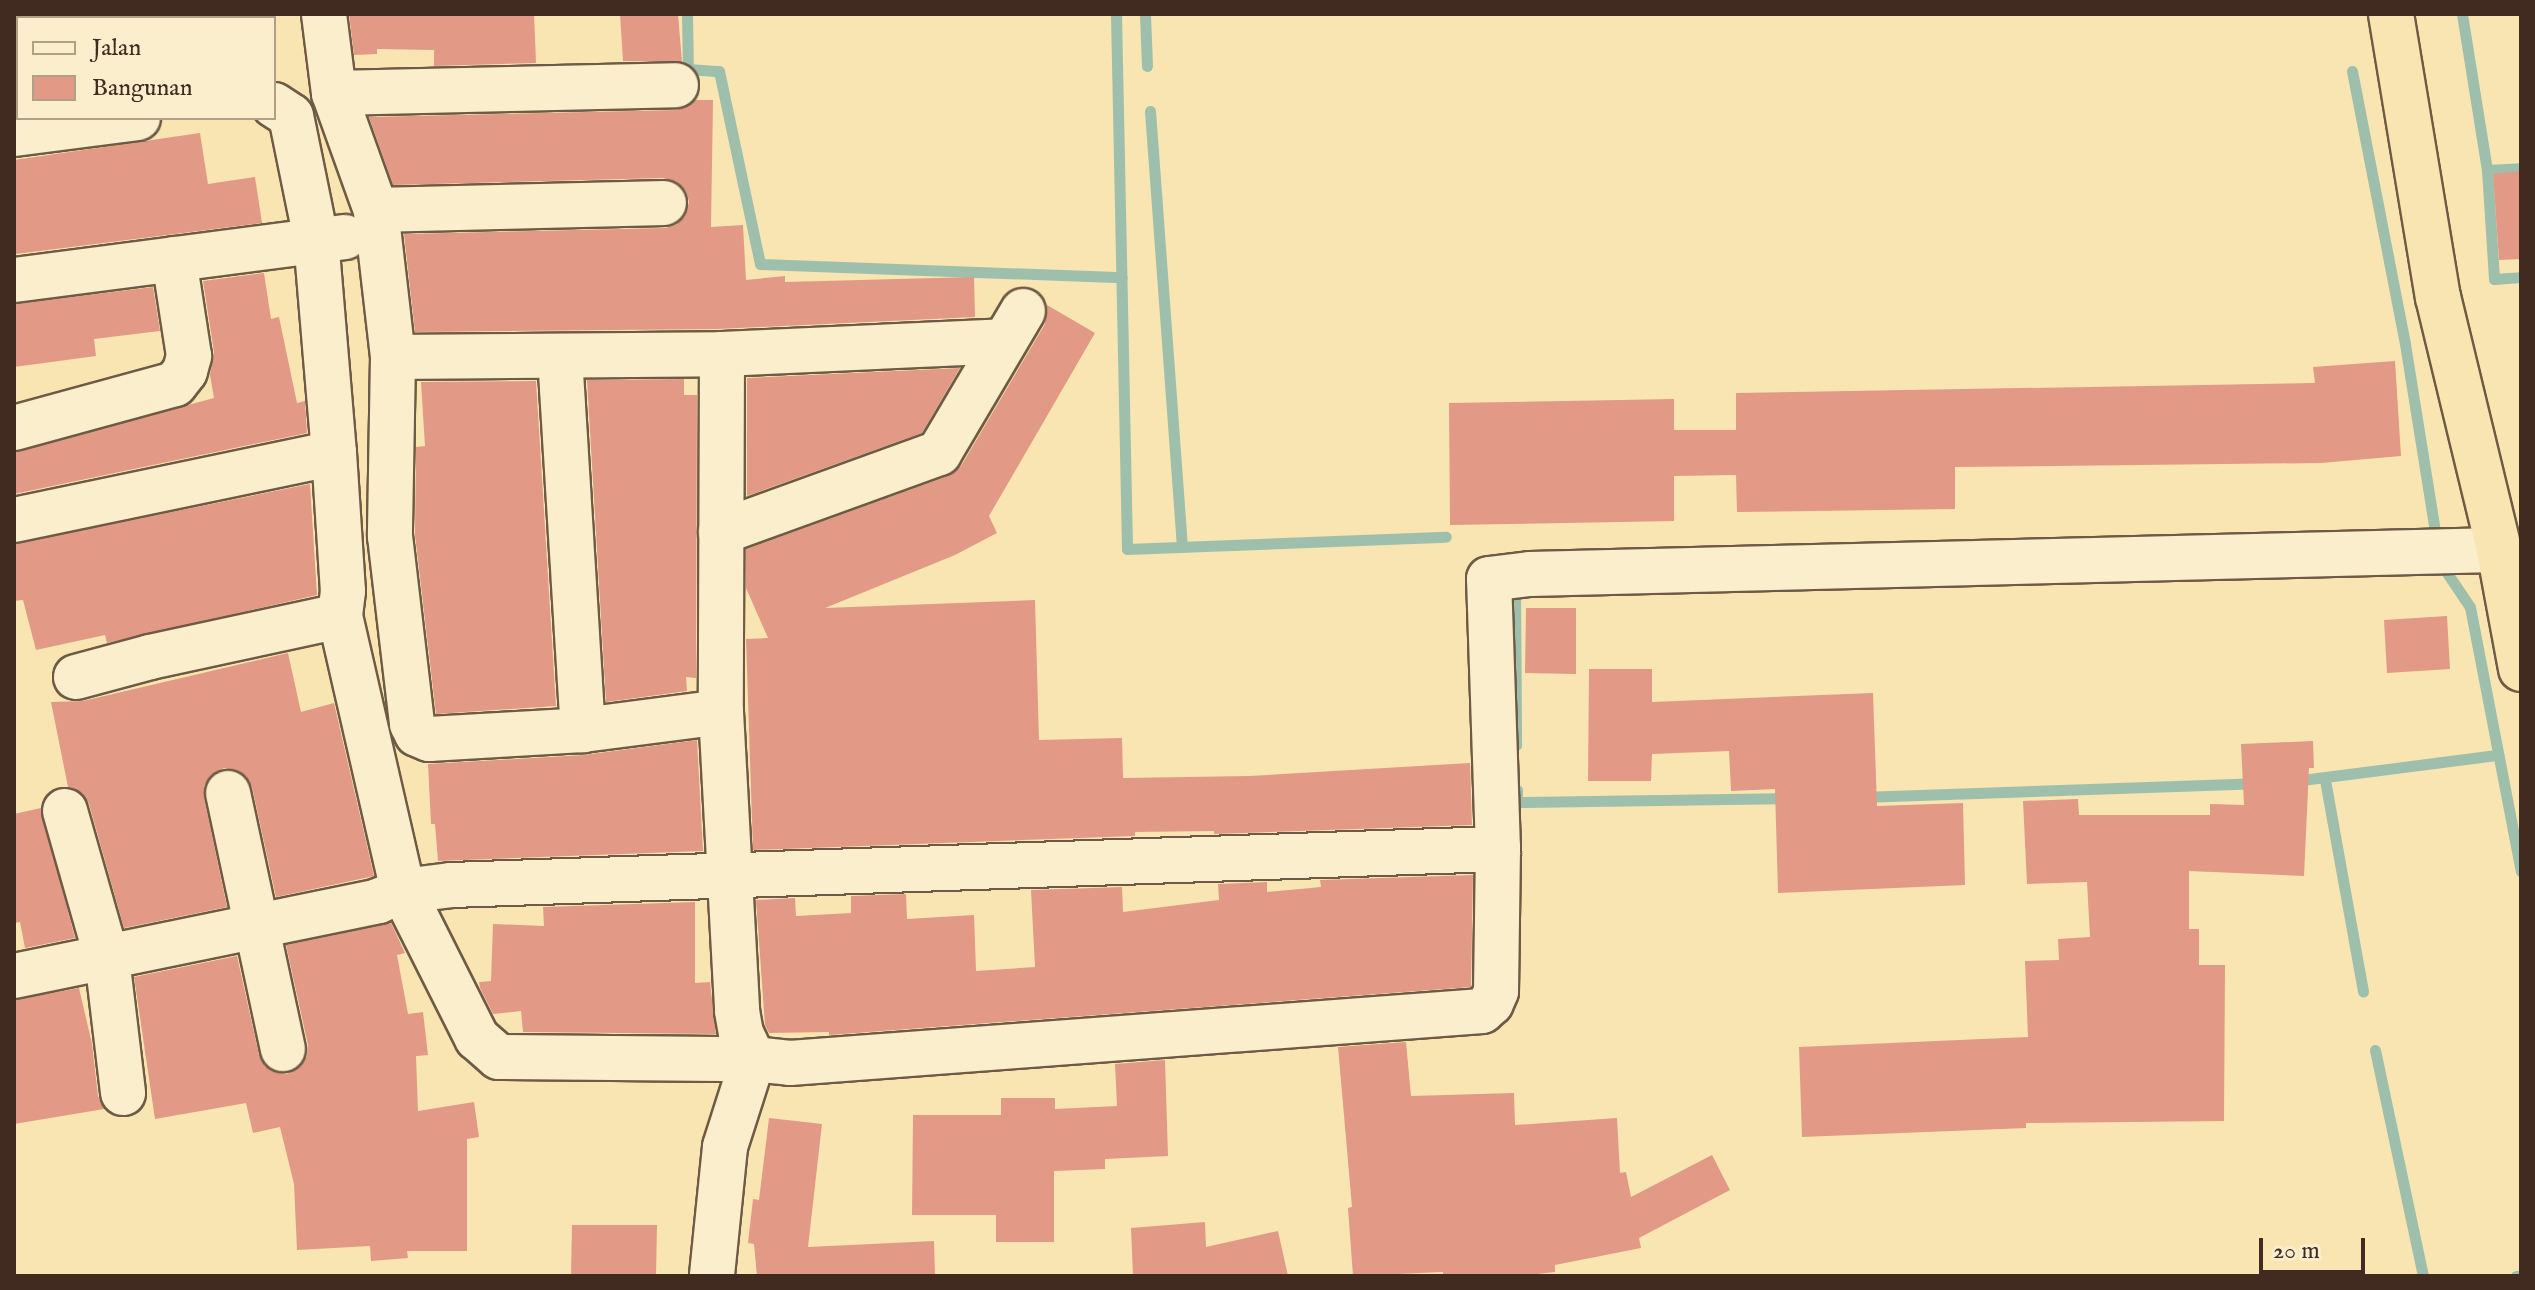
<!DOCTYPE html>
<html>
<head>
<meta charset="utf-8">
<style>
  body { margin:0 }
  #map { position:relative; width:2535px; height:1290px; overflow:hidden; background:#f8e5b1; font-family:"IM FELL English",serif }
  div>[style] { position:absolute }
  .stream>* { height:11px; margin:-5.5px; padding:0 5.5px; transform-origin:5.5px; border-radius:5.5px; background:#9dbfab }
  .building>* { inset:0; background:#e29a86 }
  .roads { filter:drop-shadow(2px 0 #6f5a45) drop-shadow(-2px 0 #6f5a45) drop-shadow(0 2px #6f5a45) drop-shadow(0 -2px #6f5a45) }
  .minor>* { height:44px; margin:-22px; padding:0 22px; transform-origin:22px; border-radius:22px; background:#faeecc }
  .highway>* { height:44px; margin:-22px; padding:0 22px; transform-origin:22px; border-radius:22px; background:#f8e5b1 }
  span { translate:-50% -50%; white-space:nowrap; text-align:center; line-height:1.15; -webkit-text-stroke:6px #faeecc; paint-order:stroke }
  .frame { position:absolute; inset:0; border:16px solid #412b21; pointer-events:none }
  .legend { position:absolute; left:16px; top:16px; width:260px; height:104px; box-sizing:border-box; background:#faeecc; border:2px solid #b0a088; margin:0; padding:10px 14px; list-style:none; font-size:24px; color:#412b21 }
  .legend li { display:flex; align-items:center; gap:16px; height:40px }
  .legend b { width:40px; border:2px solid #b0a088 }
  .scale { position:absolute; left:2259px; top:1238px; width:106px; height:36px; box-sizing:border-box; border:4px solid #412b21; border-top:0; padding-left:10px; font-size:24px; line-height:28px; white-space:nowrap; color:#412b21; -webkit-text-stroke:6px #faeecc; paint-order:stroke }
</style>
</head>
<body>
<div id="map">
  <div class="stream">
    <i style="left:687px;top:14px;width:55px;rotate:89deg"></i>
    <i style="left:688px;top:69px;width:31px;rotate:4deg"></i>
    <i style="left:719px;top:71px;width:197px;rotate:78deg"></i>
    <i style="left:760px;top:264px;width:362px;rotate:2.1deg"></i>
    <i style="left:1116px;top:14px;width:535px;rotate:88.82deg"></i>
    <i style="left:1127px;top:549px;width:319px;rotate:-2.2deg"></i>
    <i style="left:1145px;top:14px;width:52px;rotate:87.8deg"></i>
    <i style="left:2462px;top:14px;width:158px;rotate:80.9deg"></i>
    <i style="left:2487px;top:170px;width:34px;rotate:-3deg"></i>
    <i style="left:2352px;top:71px;width:278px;rotate:79deg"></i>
    <i style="left:2405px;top:344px;width:195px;rotate:80.9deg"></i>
    <i style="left:1150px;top:111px;width:437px;rotate:85.8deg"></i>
    <i style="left:2487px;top:170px;width:109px;rotate:86.3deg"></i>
    <i style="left:2494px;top:279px;width:27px;rotate:-4deg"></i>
    <i style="left:2439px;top:561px;width:55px;rotate:56deg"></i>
    <i style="left:2470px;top:607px;width:269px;rotate:79.1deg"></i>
    <i style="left:1515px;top:587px;width:158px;rotate:89.6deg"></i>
    <i style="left:2325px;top:780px;width:215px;rotate:79.8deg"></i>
    <i style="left:2294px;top:781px;width:206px;rotate:-7.3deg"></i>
    <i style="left:1517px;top:790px;width:12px;rotate:90deg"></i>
    <i style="left:1517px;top:802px;width:272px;rotate:-0.8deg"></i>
    <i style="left:1862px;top:797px;width:394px;rotate:-2deg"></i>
    <i style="left:2375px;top:1050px;width:231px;rotate:78deg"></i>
    <i style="left:2516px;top:1276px;width:5px"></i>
  </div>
  <div class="building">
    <i style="clip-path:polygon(349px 14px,534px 14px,536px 63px,434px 66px,434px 50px,377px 49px,377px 54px,354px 55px)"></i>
    <i style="clip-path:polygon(620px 14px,678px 14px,682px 62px,623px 61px)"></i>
    <i style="clip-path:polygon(695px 100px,713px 100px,711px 227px,743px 225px,746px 280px,785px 276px,785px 282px,974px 277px,975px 317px,718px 329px,415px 332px,404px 234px,665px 228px,676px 225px,685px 216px,689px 202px,686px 191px,677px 182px,663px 178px,393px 185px,369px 117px,677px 110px)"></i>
    <i style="clip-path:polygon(200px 133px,208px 184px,255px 177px,262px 223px,16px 254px,14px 160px)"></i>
    <i style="clip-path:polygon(2521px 171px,2521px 259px,2499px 260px,2493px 174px)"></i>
    <i style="clip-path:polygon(264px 273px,271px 319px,279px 317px,297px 403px,305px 401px,307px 433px,14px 494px,14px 452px,214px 398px,210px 375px,214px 352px,203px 281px)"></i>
    <i style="clip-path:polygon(153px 287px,160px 331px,94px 339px,96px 356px,14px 367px,14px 304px)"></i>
    <i style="clip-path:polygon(1047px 305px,1095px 333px,989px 516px,997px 533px,955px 555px,825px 608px,1035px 600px,1039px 740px,1122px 738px,1123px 778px,1250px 776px,1470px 763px,1472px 825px,1214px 834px,1214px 831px,1135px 832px,1135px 836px,753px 850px,746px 639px,768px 638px,746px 588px,746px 549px,948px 476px,961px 466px,1045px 324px)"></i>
    <i style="clip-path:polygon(2395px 361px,2401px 456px,2321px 463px,1955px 467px,1955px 509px,1737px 512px,1736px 475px,1674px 476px,1674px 521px,1450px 525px,1449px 403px,1674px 399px,1674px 430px,1736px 430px,1736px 393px,2315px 383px,2313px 367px)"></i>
    <i style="clip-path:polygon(960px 368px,922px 433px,747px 496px,747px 378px)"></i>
    <i style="clip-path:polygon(684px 379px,684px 395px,697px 395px,696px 678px,686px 677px,687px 691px,606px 702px,587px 380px)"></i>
    <i style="clip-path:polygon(536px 381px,556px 706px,436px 714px,415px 535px,416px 447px,425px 446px,421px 382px)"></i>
    <i style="clip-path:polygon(310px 484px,317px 595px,107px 643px,105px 635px,36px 650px,23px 600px,14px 601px,14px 544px)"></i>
    <i style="clip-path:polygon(1526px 608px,1576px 608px,1576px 674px,1525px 673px)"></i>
    <i style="clip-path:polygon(2447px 616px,2450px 669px,2387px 673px,2384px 620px)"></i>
    <i style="clip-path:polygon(288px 653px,301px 712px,334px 703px,374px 876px,276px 897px,252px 787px,246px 776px,236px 770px,224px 768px,211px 775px,204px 786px,204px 797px,227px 907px,124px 928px,89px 804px,82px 793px,68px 787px,51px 702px,83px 701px)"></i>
    <i style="clip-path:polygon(1589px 669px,1652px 669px,1652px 702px,1873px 693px,1877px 806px,1963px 803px,1965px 885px,1778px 893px,1775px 789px,1731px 791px,1729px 751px,1652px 754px,1651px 781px,1588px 781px)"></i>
    <i style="clip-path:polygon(697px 740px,703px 851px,438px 861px,435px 824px,431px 824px,428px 764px,584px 755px)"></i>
    <i style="clip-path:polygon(2313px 741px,2314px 768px,2309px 768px,2304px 876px,2189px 871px,2189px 929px,2199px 929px,2199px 965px,2225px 965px,2224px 1121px,2026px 1123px,2026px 1128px,1802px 1137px,1799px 1047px,2028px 1037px,2025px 961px,2059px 960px,2058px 939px,2090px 937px,2087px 882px,2027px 884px,2023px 801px,2078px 799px,2079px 815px,2210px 815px,2210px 804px,2244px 805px,2241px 744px)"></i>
    <i style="clip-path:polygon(41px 808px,75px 938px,25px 948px,20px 922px,14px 923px,14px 814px)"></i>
    <i style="clip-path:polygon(1473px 875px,1471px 987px,829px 1035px,829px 1032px,769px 1033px,765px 1025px,756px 900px,795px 898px,796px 916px,851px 913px,851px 896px,906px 894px,907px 919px,974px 915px,976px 971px,1035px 967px,1031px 890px,1122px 887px,1123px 912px,1219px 900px,1218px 884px,1267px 882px,1267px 892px,1321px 887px,1320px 880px)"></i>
    <i style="clip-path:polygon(695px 902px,695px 983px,710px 982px,716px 1034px,523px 1032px,521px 1011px,493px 1014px,480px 988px,479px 982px,491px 981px,493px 924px,544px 926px,543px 907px)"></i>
    <i style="clip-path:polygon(391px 923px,405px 953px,397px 955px,408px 1014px,423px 1012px,428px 1055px,416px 1056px,418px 1111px,474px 1102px,479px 1137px,467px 1139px,467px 1251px,407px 1251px,408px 1258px,371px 1261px,370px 1246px,297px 1250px,294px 1184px,280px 1127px,253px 1133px,246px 1103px,155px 1119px,134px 977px,237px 956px,259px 1055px,265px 1066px,275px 1072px,287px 1074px,300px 1067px,307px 1056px,308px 1045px,286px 945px)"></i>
    <i style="clip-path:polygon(79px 988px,92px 1044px,98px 1096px,104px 1109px,14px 1124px,14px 1000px)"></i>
    <i style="clip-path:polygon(1406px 1042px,1411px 1096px,1514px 1093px,1515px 1125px,1617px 1118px,1620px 1173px,1626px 1172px,1631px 1197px,1712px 1155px,1730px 1190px,1639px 1238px,1641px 1248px,1555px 1265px,1555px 1272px,1520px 1276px,1443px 1276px,1443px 1272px,1353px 1276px,1348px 1208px,1352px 1207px,1338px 1047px)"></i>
    <i style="clip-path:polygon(1165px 1060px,1168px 1156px,1105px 1159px,1105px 1169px,1054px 1171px,1054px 1242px,996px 1242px,996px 1215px,912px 1215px,913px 1115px,1001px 1115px,1001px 1098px,1055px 1098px,1055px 1109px,1117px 1106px,1115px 1064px)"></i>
    <i style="clip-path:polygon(769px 1118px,822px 1124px,808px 1247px,934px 1241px,935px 1276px,757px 1276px,754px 1244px,748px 1243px,753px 1199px,759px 1200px)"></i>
    <i style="clip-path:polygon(1205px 1222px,1206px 1247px,1278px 1231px,1288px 1276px,1133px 1276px,1131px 1228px)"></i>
    <i style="clip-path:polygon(572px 1225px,657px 1225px,656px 1276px,571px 1276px)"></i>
  </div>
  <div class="roads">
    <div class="minor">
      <i style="left:324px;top:14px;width:80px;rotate:82.8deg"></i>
      <i style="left:334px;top:93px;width:124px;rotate:70.3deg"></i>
      <i style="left:376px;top:210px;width:148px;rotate:83.4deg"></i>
      <i style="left:393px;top:357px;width:329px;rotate:-0.5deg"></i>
      <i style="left:722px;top:354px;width:282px;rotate:-2.6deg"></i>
      <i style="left:334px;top:93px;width:342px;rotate:-1.3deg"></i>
      <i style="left:274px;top:105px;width:20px;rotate:33deg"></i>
      <i style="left:291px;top:116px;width:126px;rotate:78.5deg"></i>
      <i style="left:316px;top:239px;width:215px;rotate:85.2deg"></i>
      <i style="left:334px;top:453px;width:138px;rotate:86.3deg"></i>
      <i style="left:343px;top:591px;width:25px;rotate:97deg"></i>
      <i style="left:340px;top:616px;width:282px;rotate:77.1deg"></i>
      <i style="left:403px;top:891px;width:165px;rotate:63.3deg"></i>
      <i style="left:477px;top:1038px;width:29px;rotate:41deg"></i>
      <i style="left:499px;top:1057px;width:254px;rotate:0.5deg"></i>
      <i style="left:753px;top:1059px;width:92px;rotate:107.7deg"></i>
      <i style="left:725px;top:1147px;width:130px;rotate:95.8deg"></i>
      <i style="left:14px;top:134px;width:125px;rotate:-7.4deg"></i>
      <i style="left:376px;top:210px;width:288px;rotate:-1.4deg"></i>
      <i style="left:14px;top:280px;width:334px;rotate:-7.4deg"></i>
      <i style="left:722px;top:354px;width:358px;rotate:90.2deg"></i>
      <i style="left:721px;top:712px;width:299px;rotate:86.9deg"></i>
      <i style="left:737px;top:1011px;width:22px;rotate:80deg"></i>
      <i style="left:741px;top:1033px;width:29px;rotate:65deg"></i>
      <i style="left:753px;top:1059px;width:37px;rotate:6deg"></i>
      <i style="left:790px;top:1063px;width:694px;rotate:-4.3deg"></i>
      <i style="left:1482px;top:1011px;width:12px;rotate:-42deg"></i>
      <i style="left:1491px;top:1003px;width:13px;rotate:-67deg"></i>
      <i style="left:1496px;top:991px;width:142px;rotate:-89.2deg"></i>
      <i style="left:1498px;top:849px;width:270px;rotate:-91.9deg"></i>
      <i style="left:1489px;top:579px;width:41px;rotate:-7deg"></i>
      <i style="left:1530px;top:574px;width:969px;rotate:-1.42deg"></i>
      <i style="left:560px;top:356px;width:375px;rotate:86.5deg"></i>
      <i style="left:393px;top:357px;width:179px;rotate:91deg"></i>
      <i style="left:390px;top:536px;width:189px;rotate:83.3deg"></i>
      <i style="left:412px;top:724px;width:11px;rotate:63deg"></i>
      <i style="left:417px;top:734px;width:13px;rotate:23deg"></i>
      <i style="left:429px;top:739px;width:154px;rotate:-3.3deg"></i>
      <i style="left:583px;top:730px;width:139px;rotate:-7.4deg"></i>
      <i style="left:14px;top:428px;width:167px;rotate:-15.3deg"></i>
      <i style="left:175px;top:384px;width:16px;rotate:-52deg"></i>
      <i style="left:185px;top:371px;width:16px;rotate:-75deg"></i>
      <i style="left:189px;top:356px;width:98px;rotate:-98.8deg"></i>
      <i style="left:14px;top:520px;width:327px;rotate:-11.8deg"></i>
      <i style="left:721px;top:532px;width:232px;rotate:-19.9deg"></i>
      <i style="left:939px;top:453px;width:165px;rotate:-59.4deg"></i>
      <i style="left:76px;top:677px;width:77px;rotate:-15.1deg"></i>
      <i style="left:150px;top:657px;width:194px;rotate:-12.2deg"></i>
      <i style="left:228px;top:793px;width:262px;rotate:77.9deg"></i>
      <i style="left:65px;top:811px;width:153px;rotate:74.1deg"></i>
      <i style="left:107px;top:958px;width:136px;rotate:83.2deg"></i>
      <i style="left:14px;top:976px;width:372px;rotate:-11.6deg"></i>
      <i style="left:378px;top:901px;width:27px;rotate:-22deg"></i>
      <i style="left:403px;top:891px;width:48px;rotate:-7.1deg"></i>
      <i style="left:451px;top:885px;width:1048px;rotate:-1.97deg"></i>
    </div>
    <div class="highway">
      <i style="left:2391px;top:14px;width:287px;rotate:80.6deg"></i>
      <i style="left:2438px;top:297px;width:260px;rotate:76.4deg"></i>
      <i style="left:2499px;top:550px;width:121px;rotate:79.5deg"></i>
    </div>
  </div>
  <div class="frame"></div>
  <ul class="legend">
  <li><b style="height:10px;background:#faeecc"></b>Jalan</li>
  <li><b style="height:22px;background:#e29a86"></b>Bangunan</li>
  </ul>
  <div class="scale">20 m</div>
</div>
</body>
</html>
